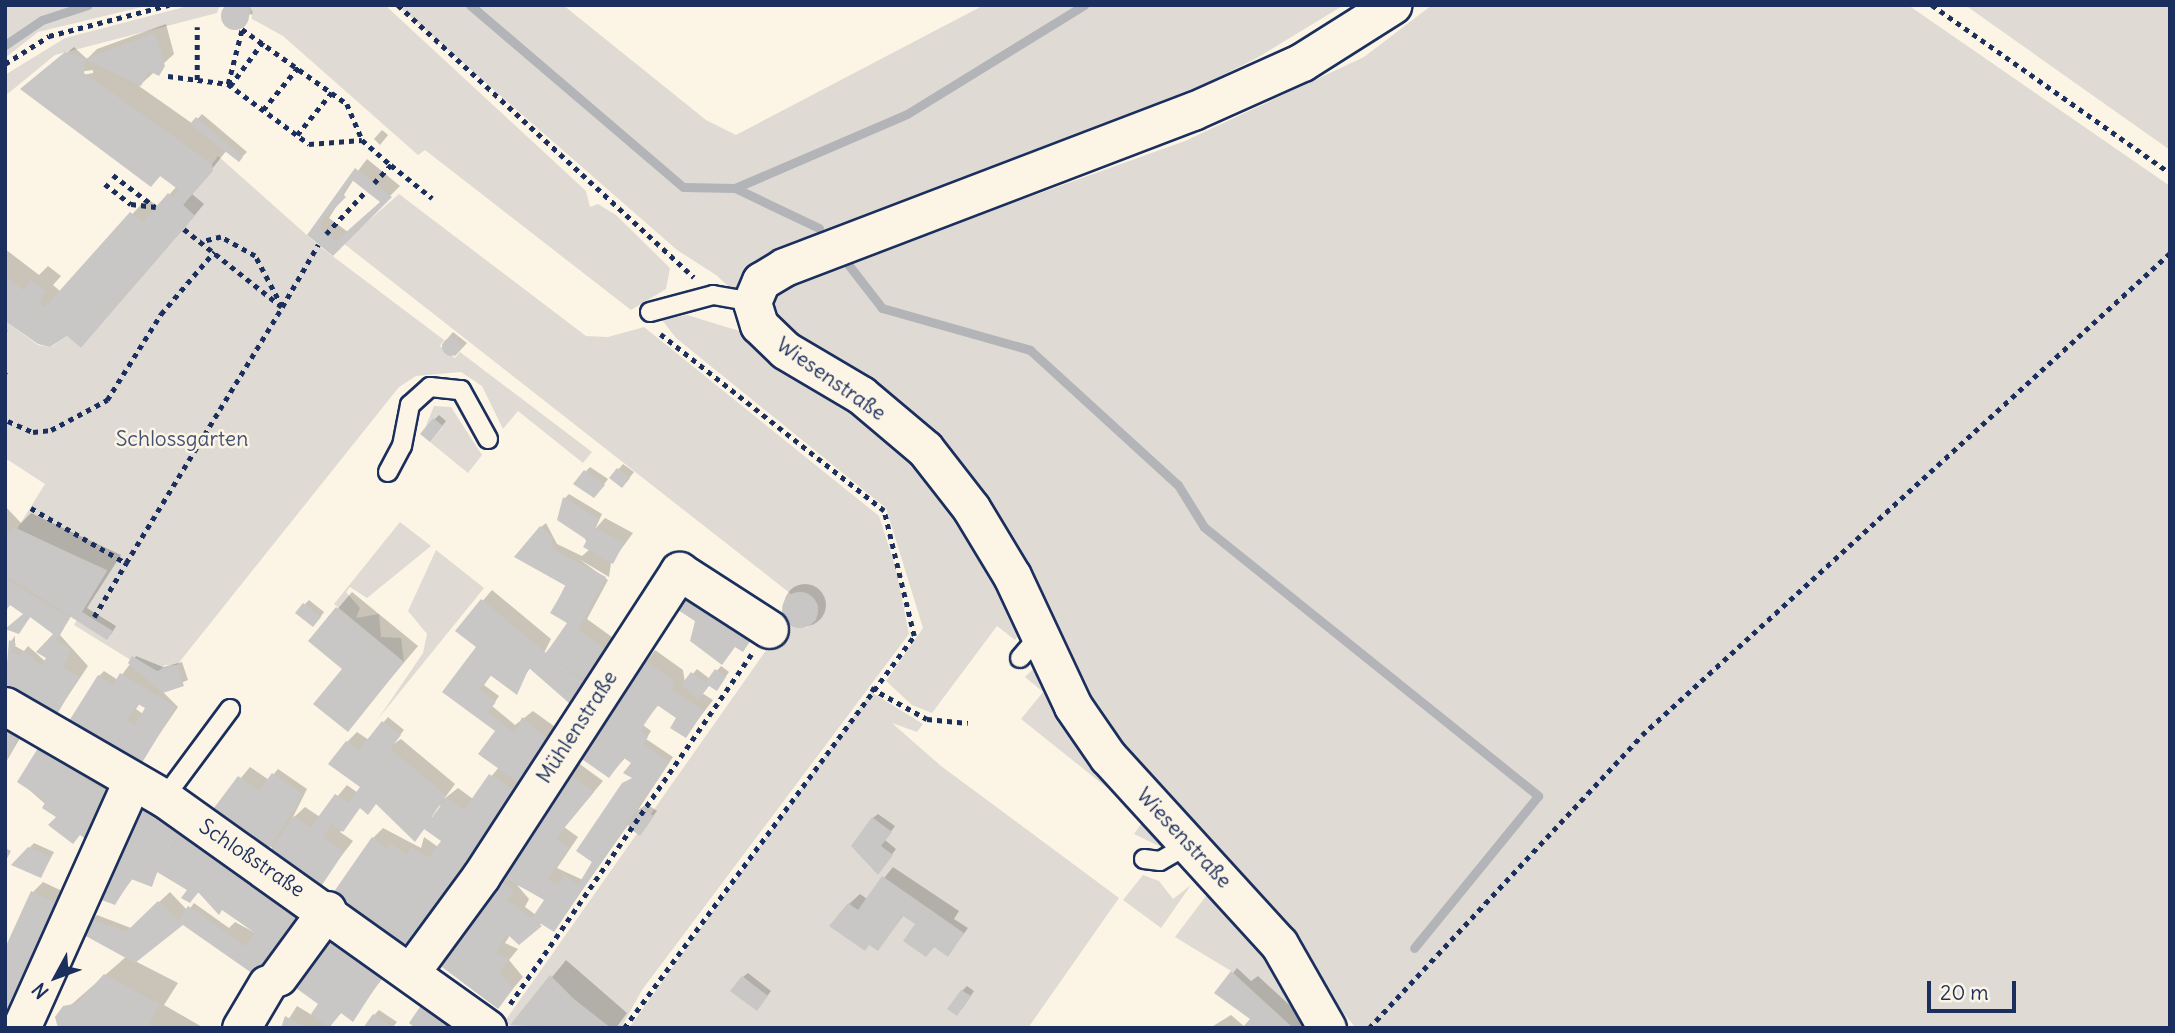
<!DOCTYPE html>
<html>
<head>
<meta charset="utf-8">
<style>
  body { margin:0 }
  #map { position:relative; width:2175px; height:1033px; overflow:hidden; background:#fcf5e5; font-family:Delius,sans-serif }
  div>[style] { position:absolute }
  .green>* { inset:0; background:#dfdbd4 }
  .shadow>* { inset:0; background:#0003 }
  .round { border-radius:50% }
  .stream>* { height:9px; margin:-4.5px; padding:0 4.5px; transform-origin:4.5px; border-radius:4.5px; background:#b2b4b8 }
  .building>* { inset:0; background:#c8c7c6 }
  .path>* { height:4.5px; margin-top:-2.25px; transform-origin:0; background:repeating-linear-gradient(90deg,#1b2f5e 0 5px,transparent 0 10px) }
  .roads { filter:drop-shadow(2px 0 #1b2f5e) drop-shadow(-2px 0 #1b2f5e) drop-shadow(0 2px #1b2f5e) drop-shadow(0 -2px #1b2f5e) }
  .lane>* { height:18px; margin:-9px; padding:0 9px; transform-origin:9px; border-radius:9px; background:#fcf5e5 }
  .street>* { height:37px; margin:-18.5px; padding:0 18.5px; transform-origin:18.5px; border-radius:18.5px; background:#fcf5e5 }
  span { translate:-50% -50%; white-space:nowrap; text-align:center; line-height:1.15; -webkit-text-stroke:5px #fcf5e5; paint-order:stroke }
  .street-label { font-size:21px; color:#1b2f5e }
  .park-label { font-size:21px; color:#425176 }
  .frame { position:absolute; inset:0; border:7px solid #1b2f5e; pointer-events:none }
  .north { position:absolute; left:21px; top:942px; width:70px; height:70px; -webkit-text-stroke:5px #fcf5e5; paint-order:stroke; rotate:229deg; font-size:19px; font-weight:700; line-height:28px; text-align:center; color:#1b2f5e }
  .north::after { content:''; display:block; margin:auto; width:24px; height:32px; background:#1b2f5e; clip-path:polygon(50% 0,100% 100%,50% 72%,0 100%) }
  .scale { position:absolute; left:1927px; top:981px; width:89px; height:32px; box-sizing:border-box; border:4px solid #1b2f5e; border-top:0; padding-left:9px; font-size:21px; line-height:24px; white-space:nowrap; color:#1b2f5e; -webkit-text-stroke:5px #fcf5e5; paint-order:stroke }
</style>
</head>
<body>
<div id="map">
  <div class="green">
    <i style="clip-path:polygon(5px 5px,150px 5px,38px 32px,5px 58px)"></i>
    <i style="clip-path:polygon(192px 5px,220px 5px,217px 13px,55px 55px,5px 96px,5px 75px,65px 38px)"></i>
    <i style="clip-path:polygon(250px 5px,385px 5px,586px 191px,590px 207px,598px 204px,616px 215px,670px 268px,666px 289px,631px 310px,425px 150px,418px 155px,283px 36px,252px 19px)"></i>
    <i style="clip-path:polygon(397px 5px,563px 5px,706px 120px,736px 135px,984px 5px,1344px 5px,1257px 58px,1099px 137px,844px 236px,860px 258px,1185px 141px,1364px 57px,1432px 5px,1908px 5px,2170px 186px,2170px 1028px,1356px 1028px,1137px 769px,1081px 686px,1000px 533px,716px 275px,677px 250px)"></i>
    <i style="clip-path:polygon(1965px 5px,2170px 5px,2170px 150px)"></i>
    <i style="clip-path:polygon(218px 156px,318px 245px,444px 340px,440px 346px,455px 358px,460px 352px,592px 452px,583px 463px,518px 411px,503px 429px,482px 386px,461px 372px,416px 376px,399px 387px,177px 665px,165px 665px,155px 675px,74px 625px,107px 570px,17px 529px,45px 484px,5px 458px,5px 321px,38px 345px,51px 347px,67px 336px,81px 348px,195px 216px,183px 205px)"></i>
    <i style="clip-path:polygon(399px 194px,586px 336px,608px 337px,644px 327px,879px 516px,896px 569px,909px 634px,642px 990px,621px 1028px,513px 1028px,505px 1021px,786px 622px,806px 628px,816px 620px,818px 605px,808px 594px,791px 594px,343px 243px)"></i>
    <i style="clip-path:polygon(687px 315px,746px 333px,903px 444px,968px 518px,1022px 632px,1015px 640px,997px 626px,932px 713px,912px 705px,886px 681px,923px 628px,886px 508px,676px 338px,662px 320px)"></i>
    <i style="clip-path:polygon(434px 406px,451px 407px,482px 455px,468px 473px,430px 442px,443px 427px,433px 418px,425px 428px)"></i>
    <i style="clip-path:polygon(400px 522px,431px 546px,367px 598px,350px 587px,346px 592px,360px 608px,356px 618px,379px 614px,381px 637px,401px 638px,404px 662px,334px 604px)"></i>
    <i style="clip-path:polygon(436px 550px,484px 588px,378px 719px,423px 653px,427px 634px,408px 611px)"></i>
    <i style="clip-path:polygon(1034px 668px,1167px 842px,1161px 847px,1134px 834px,1145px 818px,1021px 719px,1043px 692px,1025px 677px)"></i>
    <i style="clip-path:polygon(871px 692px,923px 724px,917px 732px,892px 723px,941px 766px,1119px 898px,1028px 1028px,629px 1028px)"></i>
    <i style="clip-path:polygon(1143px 875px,1159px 881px,1173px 899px,1191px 885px,1161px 928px,1123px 900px)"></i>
    <i style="clip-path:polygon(1215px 884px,1266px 943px,1309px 1028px,1293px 1028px,1231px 971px,1175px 937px)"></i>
  </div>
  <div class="shadow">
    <i style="clip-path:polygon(227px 5px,249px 5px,253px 13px,231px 26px,223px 10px)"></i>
    <i style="clip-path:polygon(evenodd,166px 24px,174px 54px,139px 86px,193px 124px,202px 114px,247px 152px,239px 160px,227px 150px,192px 194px,204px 204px,181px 232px,68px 334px,5px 319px,5px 249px,39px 275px,48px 266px,61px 276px,53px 285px,61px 292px,147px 198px,158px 207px,177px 186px,161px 175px,151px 185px,23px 89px,74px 47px,87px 59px,97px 49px,166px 24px,93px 70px,93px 73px,73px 77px,78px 72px,93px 70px)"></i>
    <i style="clip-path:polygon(382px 130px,388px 135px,380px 145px,374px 139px)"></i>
    <i style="clip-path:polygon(evenodd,367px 159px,400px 186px,333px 253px,310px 234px,367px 159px,354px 179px,382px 202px,348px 232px,329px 218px,354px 179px)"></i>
    <i style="clip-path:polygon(453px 332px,467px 343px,455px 356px,442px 345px)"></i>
    <i style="clip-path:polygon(439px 415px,446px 421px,435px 435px,435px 419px)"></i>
    <i style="clip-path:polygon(623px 464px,634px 472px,627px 481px,612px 477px)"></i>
    <i style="clip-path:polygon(590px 467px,608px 479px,599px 491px,586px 471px)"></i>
    <i style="clip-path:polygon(evenodd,569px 494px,602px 514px,595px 529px,605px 518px,633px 533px,611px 563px,609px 577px,579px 559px,608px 580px,587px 619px,623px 645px,581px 703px,531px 667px,523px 678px,492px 674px,484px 685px,499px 696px,492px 706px,515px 725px,533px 711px,562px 732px,421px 936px,373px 838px,383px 828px,421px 848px,424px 837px,438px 847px,443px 840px,425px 828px,415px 840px,377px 802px,360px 807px,340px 832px,353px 841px,321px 882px,216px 808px,250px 767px,269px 780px,278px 769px,307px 789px,292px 819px,305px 807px,320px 817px,347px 785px,358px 793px,368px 780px,347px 742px,357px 732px,369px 740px,388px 717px,404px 730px,392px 745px,401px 739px,455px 784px,444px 799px,458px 788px,473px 799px,499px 767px,497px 731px,445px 692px,479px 646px,457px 631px,492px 590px,551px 639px,542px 657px,561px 635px,570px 622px,552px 612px,569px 578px,564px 582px,541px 527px,546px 523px,557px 544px,582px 556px,590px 549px,565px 498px,569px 494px,440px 805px,442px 807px,433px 819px,430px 816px,440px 805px)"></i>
    <i style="clip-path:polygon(5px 506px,21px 523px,31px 513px,121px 555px,87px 608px,116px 626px,112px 633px,107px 638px,72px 614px,60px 635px,88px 666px,56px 714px,5px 685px,11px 641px,15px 636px,15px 646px,24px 651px,28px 646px,46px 662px,55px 634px,31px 616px,19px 632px,25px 613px,10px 604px,5px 610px)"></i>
    <i class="round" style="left:784px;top:584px;width:42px;height:42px"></i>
    <i style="clip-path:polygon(352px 592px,418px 646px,348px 729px,344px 668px,310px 641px)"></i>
    <i style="clip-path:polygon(309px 600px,324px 612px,318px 620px,297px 612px)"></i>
    <i style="clip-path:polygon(evenodd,655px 650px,683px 670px,685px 683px,697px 669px,710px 679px,721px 666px,729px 672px,717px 689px,710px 684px,702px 693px,713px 700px,697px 721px,659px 704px,643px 725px,651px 731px,646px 739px,673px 757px,638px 810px,647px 804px,657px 811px,640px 833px,628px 825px,554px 930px,543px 922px,519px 942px,510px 935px,505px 943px,518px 949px,509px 960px,523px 977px,498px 1006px,440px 964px,577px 762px,603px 781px,564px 827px,578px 837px,557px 868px,583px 880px,634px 778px,633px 762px,626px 757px,609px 776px,578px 755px,655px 650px,517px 885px,547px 899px,536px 915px,525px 907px,529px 899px,517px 885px)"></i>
    <i style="clip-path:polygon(evenodd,136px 656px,163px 667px,182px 662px,188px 680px,162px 691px,178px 707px,139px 764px,99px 676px,104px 671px,118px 680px,136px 656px,140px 703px,147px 708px,143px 714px,136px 709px,140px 703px)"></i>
    <i style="clip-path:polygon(5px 714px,27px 726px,5px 764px)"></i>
    <i style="clip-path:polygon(50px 739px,122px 786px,59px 816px,19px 781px)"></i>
    <i style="clip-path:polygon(143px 807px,315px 903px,269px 966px,182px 923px,135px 961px,178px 983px,164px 1005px,204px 1028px,59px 1028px,57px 1017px,127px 956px,92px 920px,97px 915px,131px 928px,170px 892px,188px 911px,194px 903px,229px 928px,235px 922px,263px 937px,200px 891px,190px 901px,189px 890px,158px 871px,151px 885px,133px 878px,115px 903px)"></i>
    <i style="clip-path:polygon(878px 814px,895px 826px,885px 840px,896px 849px,882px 868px,873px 818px)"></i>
    <i style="clip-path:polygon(34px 843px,54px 852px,41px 876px,14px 864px)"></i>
    <i style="clip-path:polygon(5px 848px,11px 851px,5px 862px)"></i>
    <i style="clip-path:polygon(893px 867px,959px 911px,954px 919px,968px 928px,948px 955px,935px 946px,926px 955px,917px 923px,904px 915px,878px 949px,849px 904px,860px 894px,867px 899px)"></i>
    <i style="clip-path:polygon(43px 882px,77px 898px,26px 1010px,33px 892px)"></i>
    <i style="clip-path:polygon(400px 955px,352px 1019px,342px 1012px,330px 1025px,335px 1028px,283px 1028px,297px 1006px,312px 1015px)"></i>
    <i style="clip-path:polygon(566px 960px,627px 1013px,616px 1028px,513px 1025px)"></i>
    <i style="clip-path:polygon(1237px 968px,1251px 981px,1258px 976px,1310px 1024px,1307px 1028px,1210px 1028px,1231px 1015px,1245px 1027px,1252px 1019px,1217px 993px)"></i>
    <i style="clip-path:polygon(748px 973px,771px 991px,761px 1004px,743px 977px)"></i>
    <i style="clip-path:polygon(967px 986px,974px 991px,962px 1009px,962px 991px)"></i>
    <i style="clip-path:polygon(379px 1010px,397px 1022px,392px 1028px,374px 1015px)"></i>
  </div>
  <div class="stream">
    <i style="left:470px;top:5px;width:280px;rotate:40.5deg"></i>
    <i style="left:683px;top:187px;width:52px;rotate:1.1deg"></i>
    <i style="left:735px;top:188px;width:93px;rotate:25.5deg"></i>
    <i style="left:5px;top:45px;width:45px;rotate:-34deg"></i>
    <i style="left:42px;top:20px;width:48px;rotate:-18.1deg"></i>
    <i style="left:735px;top:188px;width:187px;rotate:-23.3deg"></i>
    <i style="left:907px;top:114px;width:208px;rotate:-31.6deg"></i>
    <i style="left:844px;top:259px;width:62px;rotate:52.2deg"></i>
    <i style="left:882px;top:308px;width:154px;rotate:15.8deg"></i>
    <i style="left:1030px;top:350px;width:200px;rotate:42.4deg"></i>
    <i style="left:1178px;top:485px;width:49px;rotate:58.2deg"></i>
    <i style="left:1204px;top:527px;width:429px;rotate:38.8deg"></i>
    <i style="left:1538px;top:796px;width:196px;rotate:129.2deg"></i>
  </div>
  <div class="building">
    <i class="round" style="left:221px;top:2px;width:28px;height:28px"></i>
    <i style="clip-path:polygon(155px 33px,165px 66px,159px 76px,149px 71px,141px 86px,85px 59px,84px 73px,212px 164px,213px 171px,183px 205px,195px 216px,81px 348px,67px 336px,50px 347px,38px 344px,5px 321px,5px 276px,23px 290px,31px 280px,46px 292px,39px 302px,45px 307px,130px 212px,143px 222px,168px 193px,173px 197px,179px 190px,160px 176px,151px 187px,20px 89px,65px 52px,85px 59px)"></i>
    <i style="clip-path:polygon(196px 117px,243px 157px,239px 162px,190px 124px)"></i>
    <i style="clip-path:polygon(evenodd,355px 168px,392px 197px,333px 256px,307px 235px,355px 168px,352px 180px,380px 202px,336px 241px,320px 229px,322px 221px,346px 197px,342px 193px,352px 180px)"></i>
    <i class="round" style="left:442px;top:338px;width:18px;height:18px"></i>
    <i style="clip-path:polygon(433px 418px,443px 426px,430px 442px,420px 434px)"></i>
    <i style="clip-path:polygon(617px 468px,630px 478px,622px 488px,609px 478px)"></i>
    <i style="clip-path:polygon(584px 470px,605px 485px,594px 498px,573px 484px)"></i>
    <i style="clip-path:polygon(563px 497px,598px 519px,594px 527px,624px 543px,613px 564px,583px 547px,587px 540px,557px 520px)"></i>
    <i style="clip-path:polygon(540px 526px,551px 536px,553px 549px,606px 577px,578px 630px,614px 655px,593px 686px,548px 655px,592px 688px,577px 710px,529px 668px,517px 695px,490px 675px,479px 689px,496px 702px,488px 712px,515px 734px,522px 717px,553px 743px,523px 786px,478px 754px,495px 731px,442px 692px,476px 647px,455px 631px,481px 599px,546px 653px,567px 623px,550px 613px,566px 586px,514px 557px)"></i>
    <i style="clip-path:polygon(14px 527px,107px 571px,82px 612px,113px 631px,107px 640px,5px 575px,5px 538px)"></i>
    <i style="clip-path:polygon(5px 578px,70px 618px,56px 640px,71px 649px,63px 668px,79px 677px,56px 716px,5px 687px,9px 640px,16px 644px,12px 651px,19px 655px,22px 650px,41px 666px,46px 658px,36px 652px,53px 634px,30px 617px,19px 634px,5px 629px,23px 614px,10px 605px,5px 612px)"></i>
    <i class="round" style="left:782px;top:592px;width:36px;height:36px"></i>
    <i style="clip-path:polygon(691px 592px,755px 634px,743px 652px,735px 647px,722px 665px,690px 641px,695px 621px,678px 610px)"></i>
    <i style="clip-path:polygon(303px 603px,321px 617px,313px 627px,295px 613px)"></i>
    <i style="clip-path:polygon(336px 607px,404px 662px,348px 732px,313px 704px,342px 669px,308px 641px)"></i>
    <i style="clip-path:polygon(132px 656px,157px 671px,177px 665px,184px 686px,163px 693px,128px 663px)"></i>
    <i style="clip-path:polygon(643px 659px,674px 680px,671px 690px,704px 711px,686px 738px,670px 728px,676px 718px,657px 705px,640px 731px,648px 737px,643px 744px,669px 762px,554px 932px,532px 918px,544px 900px,507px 879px,504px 883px,514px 890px,507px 900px,542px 926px,519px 945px,507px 934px,496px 953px,509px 959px,500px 971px,513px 989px,498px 1009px,438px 964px,565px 771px,594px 792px,556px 838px,569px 848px,548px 879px,558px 885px,565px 875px,578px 885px,592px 862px,576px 851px,622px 783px,632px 778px,623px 773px,631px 763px,624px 758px,609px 778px,576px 755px,589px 736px,616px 753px,590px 734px)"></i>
    <i style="clip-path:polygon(715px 669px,726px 677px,717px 691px,709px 686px,699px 699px,681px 685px,691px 672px,705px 683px)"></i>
    <i style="clip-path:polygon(evenodd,120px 673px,176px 707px,140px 766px,69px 721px,98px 675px,113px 685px,120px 673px,138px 704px,145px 708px,135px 725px,127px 720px,138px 704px)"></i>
    <i style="clip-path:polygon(382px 721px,401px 735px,390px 749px,446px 795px,428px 823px,446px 798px,464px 810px,489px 774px,519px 793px,411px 949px,333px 893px,372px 837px,386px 848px,390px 843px,406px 855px,412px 847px,428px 858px,441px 841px,424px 829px,415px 842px,376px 804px,368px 815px,360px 808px,343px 832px,332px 824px,323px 837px,344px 852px,322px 885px,271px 849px,294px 816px,310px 828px,335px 794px,348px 803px,360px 787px,328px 764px,346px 741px,359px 750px)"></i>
    <i style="clip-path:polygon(5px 730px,18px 737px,5px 763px)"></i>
    <i style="clip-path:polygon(38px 748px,113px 797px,88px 841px,80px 835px,73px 844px,48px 825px,56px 817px,42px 808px,46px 801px,17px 782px)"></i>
    <i style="clip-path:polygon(272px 773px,303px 794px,270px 848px,214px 808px,238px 776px,259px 791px)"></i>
    <i style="clip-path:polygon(142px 806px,183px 829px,156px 871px,184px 830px,306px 914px,259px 978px,183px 925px,135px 963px,84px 935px,91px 919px,126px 932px,158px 901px,178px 921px,188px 906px,246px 946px,255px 933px,222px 910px,219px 915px,198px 892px,190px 903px,181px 898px,187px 890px,157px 872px,152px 887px,131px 879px,115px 905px,99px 899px)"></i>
    <i style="clip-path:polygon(641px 808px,654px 816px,640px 836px,628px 827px)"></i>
    <i style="clip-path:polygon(872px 817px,892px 832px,881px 846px,893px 855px,878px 875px,851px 846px)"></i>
    <i style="clip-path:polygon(28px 847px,51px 857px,41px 878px,11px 865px)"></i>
    <i style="clip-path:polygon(882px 876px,964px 933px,948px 957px,934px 947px,926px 957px,903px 941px,915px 924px,903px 916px,878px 951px,869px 945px,865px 951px,829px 926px,848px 903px,858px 910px)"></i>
    <i style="clip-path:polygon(31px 891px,68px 909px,5px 1028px,5px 948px)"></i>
    <i style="clip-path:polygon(333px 934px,386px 971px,353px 1022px,341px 1013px,329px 1028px,311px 1014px,318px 1004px,296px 988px)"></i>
    <i style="clip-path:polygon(1231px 971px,1246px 985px,1293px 1028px,1242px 1028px,1250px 1019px,1214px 993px)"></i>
    <i style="clip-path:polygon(104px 974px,159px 1004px,148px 1028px,58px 1028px,55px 1017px,63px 1006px,78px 1003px)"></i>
    <i style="clip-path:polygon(550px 975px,574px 999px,611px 1028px,510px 1025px)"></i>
    <i style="clip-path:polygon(742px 976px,768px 996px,757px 1011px,730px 991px)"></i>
    <i style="clip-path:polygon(961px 990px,971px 996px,957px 1016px,947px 1009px)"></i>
    <i style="clip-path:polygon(424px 1001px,468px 1028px,415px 1028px,409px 1023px)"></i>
    <i style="clip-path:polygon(373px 1014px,394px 1028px,363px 1028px)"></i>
    <i style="clip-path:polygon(285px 1016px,307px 1028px,281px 1028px)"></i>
  </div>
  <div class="path">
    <i style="left:398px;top:5px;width:402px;rotate:42.6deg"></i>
    <i style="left:1932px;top:5px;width:291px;rotate:35.2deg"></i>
    <i style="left:5px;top:64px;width:52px;rotate:-32.5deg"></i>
    <i style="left:49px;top:36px;width:124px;rotate:-14.5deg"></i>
    <i style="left:168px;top:76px;width:61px;rotate:7.6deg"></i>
    <i style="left:228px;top:84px;width:101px;rotate:36.5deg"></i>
    <i style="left:309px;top:144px;width:53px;rotate:-4.3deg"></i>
    <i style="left:362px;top:140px;width:38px;rotate:41deg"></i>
    <i style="left:197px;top:80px;width:53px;rotate:-90deg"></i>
    <i style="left:228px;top:84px;width:57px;rotate:-75.7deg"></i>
    <i style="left:242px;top:29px;width:129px;rotate:35.5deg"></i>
    <i style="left:347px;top:104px;width:39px;rotate:67deg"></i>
    <i style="left:230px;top:86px;width:59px;rotate:-53.3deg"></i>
    <i style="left:263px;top:110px;width:57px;rotate:-50.7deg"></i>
    <i style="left:297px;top:135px;width:55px;rotate:-50.9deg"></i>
    <i style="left:113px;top:175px;width:53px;rotate:37.3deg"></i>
    <i style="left:374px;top:183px;width:25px;rotate:-47deg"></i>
    <i style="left:391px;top:165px;width:53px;rotate:38.8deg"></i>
    <i style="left:105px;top:184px;width:33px;rotate:38deg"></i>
    <i style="left:131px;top:204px;width:25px;rotate:7deg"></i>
    <i style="left:184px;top:229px;width:125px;rotate:38.5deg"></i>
    <i style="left:282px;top:307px;width:72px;rotate:-59.9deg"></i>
    <i style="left:326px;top:234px;width:59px;rotate:-47.1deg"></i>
    <i style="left:5px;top:330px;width:1px;rotate:90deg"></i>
    <i style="left:5px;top:374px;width:2px;rotate:27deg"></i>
    <i style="left:8px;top:421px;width:27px;rotate:24deg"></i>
    <i style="left:33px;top:432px;width:18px;rotate:-6deg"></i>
    <i style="left:51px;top:430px;width:64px;rotate:-28.2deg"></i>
    <i style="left:107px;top:400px;width:102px;rotate:-57.9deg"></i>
    <i style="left:161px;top:314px;width:82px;rotate:-49.5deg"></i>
    <i style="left:31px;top:508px;width:110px;rotate:30.1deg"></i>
    <i style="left:126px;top:563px;width:300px;rotate:-58.6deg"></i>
    <i style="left:282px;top:307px;width:58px;rotate:-117.9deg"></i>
    <i style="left:255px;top:256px;width:39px;rotate:-151deg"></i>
    <i style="left:221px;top:237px;width:21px;rotate:166deg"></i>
    <i style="left:94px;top:617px;width:63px;rotate:-59.3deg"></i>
    <i style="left:871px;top:688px;width:64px;rotate:29deg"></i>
    <i style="left:927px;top:719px;width:41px;rotate:5.6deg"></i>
    <i style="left:510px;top:1004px;width:425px;rotate:-55.4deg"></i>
    <i style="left:624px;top:1028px;width:488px;rotate:-53.5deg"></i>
    <i style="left:914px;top:636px;width:129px;rotate:-103.5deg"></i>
    <i style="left:884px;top:511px;width:285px;rotate:-141.7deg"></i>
    <i style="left:1369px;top:1028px;width:400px;rotate:-47deg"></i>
    <i style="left:1642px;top:735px;width:715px;rotate:-42.39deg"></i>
  </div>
  <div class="roads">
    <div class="lane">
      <i style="left:650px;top:312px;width:65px;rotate:-15.1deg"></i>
      <i style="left:713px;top:295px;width:40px;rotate:10deg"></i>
      <i style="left:388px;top:472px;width:30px;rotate:-62deg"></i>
      <i style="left:402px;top:446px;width:42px;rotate:-79deg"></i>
      <i style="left:410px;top:405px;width:27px;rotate:-42deg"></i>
      <i style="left:430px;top:387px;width:31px;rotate:6deg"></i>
      <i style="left:461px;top:390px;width:56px;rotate:61.1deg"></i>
      <i style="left:1020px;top:658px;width:28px;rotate:-49deg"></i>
      <i style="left:164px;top:798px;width:111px;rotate:-53.4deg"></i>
      <i style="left:1144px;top:859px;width:16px;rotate:7deg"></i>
      <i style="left:1160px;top:861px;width:34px;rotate:-30deg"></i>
    </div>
    <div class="street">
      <i style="left:5px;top:706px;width:184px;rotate:30.1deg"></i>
      <i style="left:164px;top:798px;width:397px;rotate:35.5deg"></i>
      <i style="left:412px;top:970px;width:117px;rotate:-53.7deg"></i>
      <i style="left:481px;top:876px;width:364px;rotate:-57deg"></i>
      <i style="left:679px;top:571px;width:107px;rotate:32.8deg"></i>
      <i style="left:278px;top:977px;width:83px;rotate:-53.8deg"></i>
      <i style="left:21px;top:1028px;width:271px;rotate:-65.8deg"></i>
      <i style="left:241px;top:1028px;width:51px;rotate:-59.4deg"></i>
      <i style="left:1327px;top:1028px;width:97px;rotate:-119.7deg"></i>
      <i style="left:1279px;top:944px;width:253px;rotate:-132.4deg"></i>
      <i style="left:1108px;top:757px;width:62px;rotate:-124.5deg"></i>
      <i style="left:1073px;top:706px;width:144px;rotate:-115.1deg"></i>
      <i style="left:1012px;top:576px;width:79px;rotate:-121.1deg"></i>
      <i style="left:971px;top:508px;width:75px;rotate:-127.9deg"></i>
      <i style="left:925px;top:449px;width:84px;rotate:-139.8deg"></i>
      <i style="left:861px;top:395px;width:88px;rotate:-149.4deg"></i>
      <i style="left:785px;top:350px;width:36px;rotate:-136deg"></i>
      <i style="left:759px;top:325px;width:24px;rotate:-107deg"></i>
      <i style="left:752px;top:302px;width:23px;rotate:-67deg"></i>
      <i style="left:761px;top:281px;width:27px;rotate:-31deg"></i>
      <i style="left:784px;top:267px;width:438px;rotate:-20.9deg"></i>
      <i style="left:1193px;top:111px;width:120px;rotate:-24.2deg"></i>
      <i style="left:1302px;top:62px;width:107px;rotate:-32.3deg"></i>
    </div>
  </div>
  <div class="street-label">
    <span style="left:831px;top:379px;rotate:35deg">Wiesenstraße</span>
    <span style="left:577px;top:727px;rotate:-57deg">Mühlenstraße</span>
    <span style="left:1184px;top:838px;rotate:47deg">Wiesenstraße</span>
    <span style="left:252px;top:858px;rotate:34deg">Schloßstraße</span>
  </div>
  <div class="park-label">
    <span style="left:182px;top:439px">Schlossgarten</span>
  </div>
  <div class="frame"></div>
  <div class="north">N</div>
  <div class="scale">20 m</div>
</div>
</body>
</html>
